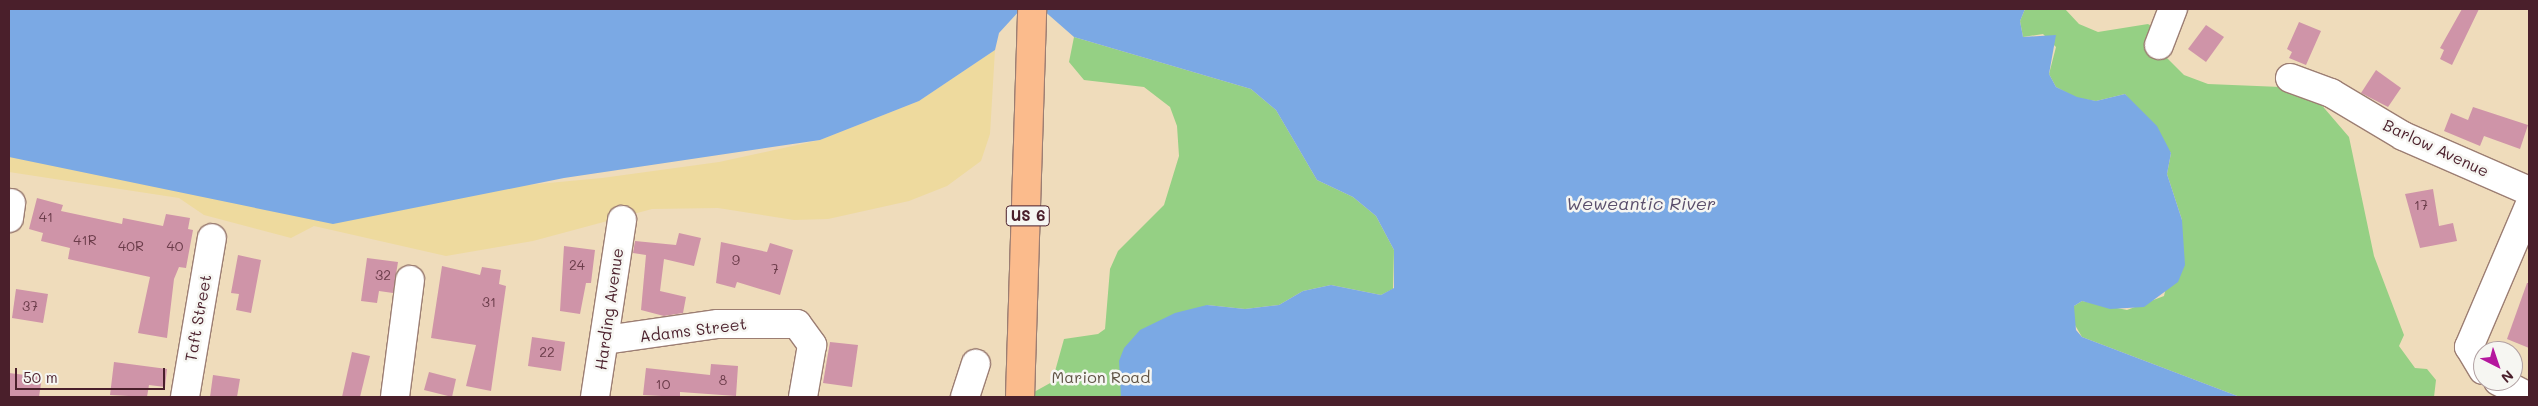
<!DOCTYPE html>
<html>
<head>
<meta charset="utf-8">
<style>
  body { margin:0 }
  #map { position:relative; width:2538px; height:406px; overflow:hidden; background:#efdcbb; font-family:Mali,sans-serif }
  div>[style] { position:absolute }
  .green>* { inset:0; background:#95d084 }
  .sand>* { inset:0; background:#eeda9e }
  .water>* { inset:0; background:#7ba9e4 }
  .building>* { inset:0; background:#cf94a8 }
  .roads { filter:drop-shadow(1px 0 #9c7e73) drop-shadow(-1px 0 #9c7e73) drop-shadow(0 1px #9c7e73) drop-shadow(0 -1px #9c7e73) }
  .minor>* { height:28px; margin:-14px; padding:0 14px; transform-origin:14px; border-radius:14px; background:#fff }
  .major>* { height:28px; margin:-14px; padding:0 14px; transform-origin:14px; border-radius:14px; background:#fbbb8c }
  span { translate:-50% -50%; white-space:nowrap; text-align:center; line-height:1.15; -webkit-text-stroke:5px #f6f6f2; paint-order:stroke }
  .number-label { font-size:14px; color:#6b3c4a }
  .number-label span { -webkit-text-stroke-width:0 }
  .shield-label span { padding:1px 4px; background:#f6f6f2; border:1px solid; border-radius:4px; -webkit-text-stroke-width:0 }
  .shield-label { font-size:15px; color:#4a1f2b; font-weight:700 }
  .street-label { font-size:16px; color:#4a1f2b }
  .park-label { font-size:16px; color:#605446 }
  .water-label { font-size:18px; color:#5b4f6c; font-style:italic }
  .frame { position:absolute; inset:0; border:10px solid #4a1f2b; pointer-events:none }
  .north { position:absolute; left:2473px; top:341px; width:50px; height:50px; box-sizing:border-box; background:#f6f6f2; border:1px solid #b1a0a2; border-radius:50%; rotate:139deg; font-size:14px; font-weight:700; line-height:20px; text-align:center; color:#4a1f2b }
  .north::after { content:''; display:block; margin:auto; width:18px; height:22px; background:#b5179e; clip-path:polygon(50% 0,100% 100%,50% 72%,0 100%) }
  .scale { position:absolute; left:15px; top:368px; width:150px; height:22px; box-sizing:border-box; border:2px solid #4a1f2b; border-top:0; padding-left:6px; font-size:15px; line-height:18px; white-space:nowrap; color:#4a1f2b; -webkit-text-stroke:4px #f6f6f2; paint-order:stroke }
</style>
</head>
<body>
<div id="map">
  <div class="green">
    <i style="clip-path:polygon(2025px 9px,2065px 9px,2079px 24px,2098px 32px,2148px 24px,2156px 29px,2167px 58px,2184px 75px,2208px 84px,2281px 87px,2319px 102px,2349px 137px,2374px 256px,2404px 335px,2399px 346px,2415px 368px,2427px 369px,2436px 380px,2434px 397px,2240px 397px,2082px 337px,2072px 320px,2074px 306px,2082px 301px,2127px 310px,2164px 296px,2182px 220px,2167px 174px,2171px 153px,2125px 94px,2096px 101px,2077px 98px,2056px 87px,2049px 74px,2056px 47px,2043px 34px,2023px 37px,2020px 21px)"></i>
    <i style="clip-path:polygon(1074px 37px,1251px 89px,1276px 110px,1317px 180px,1353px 197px,1376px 216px,1394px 250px,1393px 289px,1381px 295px,1331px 285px,1303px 291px,1279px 305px,1245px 309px,1207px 305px,1129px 397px,1025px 397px,1052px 382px,1064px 339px,1098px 334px,1105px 329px,1110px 269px,1118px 251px,1164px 205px,1179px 156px,1177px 126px,1170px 107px,1144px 87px,1084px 80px,1069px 62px)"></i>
  </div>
  <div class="sand">
    <i style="clip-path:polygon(995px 50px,990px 134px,981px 161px,947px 186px,909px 201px,828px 219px,794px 220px,718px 208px,652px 209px,533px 241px,446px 256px,314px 226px,291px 238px,204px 215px,179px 198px,9px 172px,9px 122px,505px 187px,602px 178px,719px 162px,820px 140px,919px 101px)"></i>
  </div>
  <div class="water">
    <i style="clip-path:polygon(9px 9px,1021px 9px,999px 33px,995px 50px,919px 101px,820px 140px,564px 178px,333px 224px,9px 157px)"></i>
    <i style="clip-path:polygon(1042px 9px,2025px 9px,2020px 21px,2023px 37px,2056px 35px,2049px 74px,2056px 87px,2077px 97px,2096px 101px,2125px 94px,2157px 126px,2171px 153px,2167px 174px,2182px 220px,2185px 265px,2178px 282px,2144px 307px,2110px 309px,2082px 301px,2074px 306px,2076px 330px,2082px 337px,2240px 397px,1121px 397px,1119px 361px,1124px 348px,1140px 330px,1175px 313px,1207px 305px,1245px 309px,1279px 305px,1303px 291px,1331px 285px,1381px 295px,1394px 288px,1394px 250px,1376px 216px,1353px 197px,1317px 180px,1276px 110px,1251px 89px,1074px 37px)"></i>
  </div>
  <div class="building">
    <i style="clip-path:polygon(2462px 9px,2479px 9px,2452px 65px,2440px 59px,2444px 50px,2440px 48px)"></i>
    <i style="clip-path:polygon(2299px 22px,2321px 31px,2306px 65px,2289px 58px,2292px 52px,2287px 49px)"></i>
    <i style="clip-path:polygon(2206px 25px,2224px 37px,2206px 62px,2188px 49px)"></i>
    <i style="clip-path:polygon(2376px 70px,2401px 88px,2388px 107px,2361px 93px)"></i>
    <i style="clip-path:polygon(2473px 107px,2528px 125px,2520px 149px,2484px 136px,2480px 146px,2444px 131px,2451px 113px,2468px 120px)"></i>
    <i style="clip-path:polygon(2433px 189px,2439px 226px,2453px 223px,2457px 241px,2420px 248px,2405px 194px)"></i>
    <i style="clip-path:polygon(37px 198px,63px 205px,61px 211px,122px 224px,123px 218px,163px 226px,166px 214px,190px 218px,188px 229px,193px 230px,186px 268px,179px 267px,174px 279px,167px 338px,138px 333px,150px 277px,68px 259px,70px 248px,41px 241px,43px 233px,29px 229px)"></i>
    <i style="clip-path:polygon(679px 233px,701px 238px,694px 266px,664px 259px,660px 291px,686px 297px,683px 313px,664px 316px,641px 310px,646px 255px,633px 253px,635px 241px,676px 245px)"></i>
    <i style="clip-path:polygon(721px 242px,767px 252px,770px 243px,793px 250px,780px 295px,737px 282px,735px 288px,716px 283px)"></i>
    <i style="clip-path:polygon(564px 246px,595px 250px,591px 283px,586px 283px,580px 314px,560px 311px)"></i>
    <i style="clip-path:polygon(238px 255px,261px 260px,251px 313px,236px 310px,239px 294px,231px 293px)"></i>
    <i style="clip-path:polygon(367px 258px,398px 262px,393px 293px,379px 291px,377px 303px,361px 301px)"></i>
    <i style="clip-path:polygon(442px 266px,480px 275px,482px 267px,501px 270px,499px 284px,506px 286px,491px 391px,466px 386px,476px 345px,431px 338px)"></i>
    <i style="clip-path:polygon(2527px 283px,2529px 283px,2529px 348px,2507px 339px)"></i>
    <i style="clip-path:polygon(16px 289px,48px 294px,43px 323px,12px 318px)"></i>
    <i style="clip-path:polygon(532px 337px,565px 342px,561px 371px,528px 366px)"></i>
    <i style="clip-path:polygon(830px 342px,858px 345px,852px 387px,823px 383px)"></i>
    <i style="clip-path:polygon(352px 352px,370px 356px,360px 397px,342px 397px)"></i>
    <i style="clip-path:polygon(114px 362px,167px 369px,165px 387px,149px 385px,147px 397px,110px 395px)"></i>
    <i style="clip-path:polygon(711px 364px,738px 366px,736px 396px,680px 392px,680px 397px,643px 395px,646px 368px,710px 375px)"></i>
    <i style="clip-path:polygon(429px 372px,456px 379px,452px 397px,424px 390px)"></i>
    <i style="clip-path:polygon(9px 373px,42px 377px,39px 397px,9px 397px)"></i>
    <i style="clip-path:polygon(213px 375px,240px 379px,237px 397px,210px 397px)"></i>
  </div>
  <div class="roads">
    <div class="minor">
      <i style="left:2159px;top:45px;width:39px;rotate:-69deg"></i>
      <i style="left:2290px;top:78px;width:44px;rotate:20.1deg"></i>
      <i style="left:2331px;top:93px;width:84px;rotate:30.8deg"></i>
      <i style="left:2403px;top:136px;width:137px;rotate:23.6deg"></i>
      <i style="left:9px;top:218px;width:15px;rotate:-82deg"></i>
      <i style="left:605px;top:340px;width:114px;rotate:-8.1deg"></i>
      <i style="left:718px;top:324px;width:79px"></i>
      <i style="left:797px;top:324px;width:26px;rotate:54deg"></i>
      <i style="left:812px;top:345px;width:53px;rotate:99.8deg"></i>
      <i style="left:2483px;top:370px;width:27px;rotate:-121deg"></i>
      <i style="left:2469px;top:347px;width:153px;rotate:-66.9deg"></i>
      <i style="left:2498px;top:381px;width:35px;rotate:27deg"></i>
      <i style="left:185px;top:397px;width:161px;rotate:-80.4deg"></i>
      <i style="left:395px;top:397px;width:118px;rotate:-82.7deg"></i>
      <i style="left:595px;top:397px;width:179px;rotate:-81.3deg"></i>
      <i style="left:965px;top:397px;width:35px;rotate:-72deg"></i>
    </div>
    <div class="major">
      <i style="left:1020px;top:397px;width:388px;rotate:-88.2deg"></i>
    </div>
  </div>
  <div class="number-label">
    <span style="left:2421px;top:205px">17</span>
    <span style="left:46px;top:217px">41</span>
    <span style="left:85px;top:240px">41R</span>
    <span style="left:131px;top:246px">40R</span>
    <span style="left:175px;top:246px">40</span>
    <span style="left:736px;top:260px">9</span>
    <span style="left:577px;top:265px">24</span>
    <span style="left:775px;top:269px">7</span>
    <span style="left:383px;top:275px">32</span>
    <span style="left:489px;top:302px">31</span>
    <span style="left:30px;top:306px">37</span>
    <span style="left:547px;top:352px">22</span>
    <span style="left:723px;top:380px">8</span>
    <span style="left:663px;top:384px">10</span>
  </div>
  <div class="shield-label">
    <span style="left:1028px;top:216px">US 6</span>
  </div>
  <div class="street-label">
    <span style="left:2436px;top:148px;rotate:25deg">Barlow Avenue</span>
    <span style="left:609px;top:309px;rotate:-82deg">Harding Avenue</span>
    <span style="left:198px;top:318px;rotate:-80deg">Taft Street</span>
    <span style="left:693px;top:330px;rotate:-7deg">Adams Street</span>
  </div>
  <div class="park-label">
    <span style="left:1101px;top:377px">Marion Road</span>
  </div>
  <div class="water-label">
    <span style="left:1641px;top:203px">Weweantic River</span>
  </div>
  <div class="frame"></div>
  <div class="north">N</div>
  <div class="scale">50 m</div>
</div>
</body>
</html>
